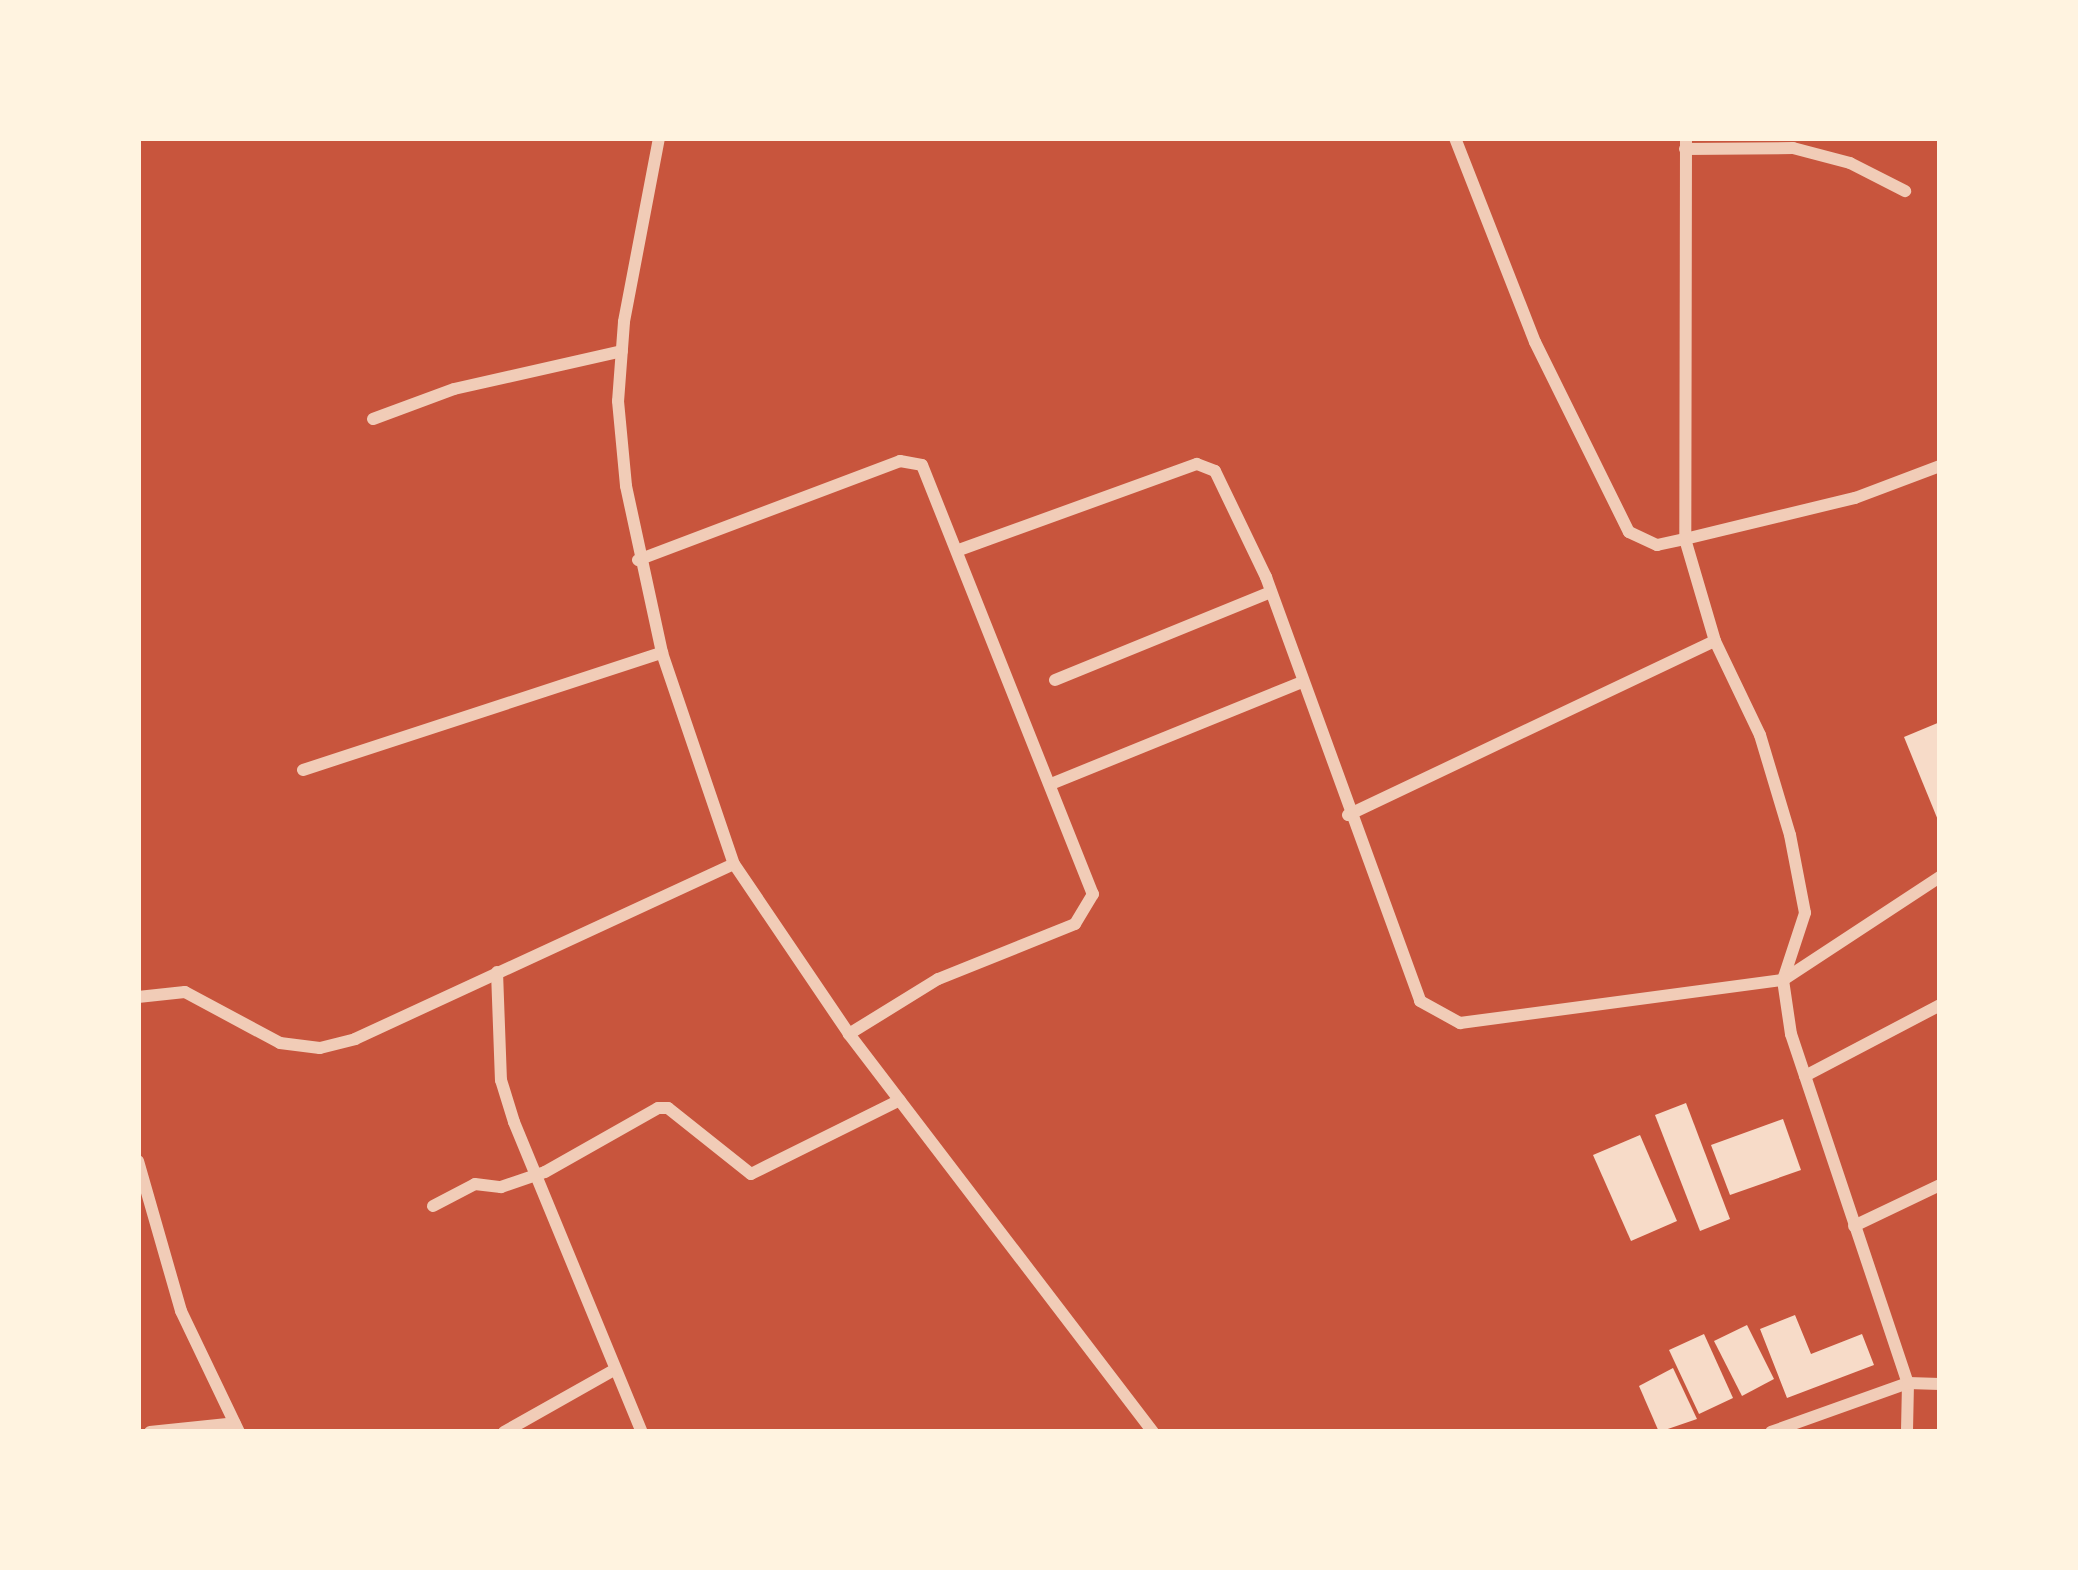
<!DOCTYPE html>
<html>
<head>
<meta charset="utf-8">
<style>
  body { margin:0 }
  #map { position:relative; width:2078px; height:1570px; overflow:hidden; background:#c8553d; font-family:"Varela Round",sans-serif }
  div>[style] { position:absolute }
  .building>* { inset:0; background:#f7dbc8 }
  .minor>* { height:12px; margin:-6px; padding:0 6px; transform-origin:6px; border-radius:6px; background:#f1ccb7 }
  span { translate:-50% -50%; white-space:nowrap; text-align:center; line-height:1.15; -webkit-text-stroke:9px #fff3e0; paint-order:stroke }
  .frame { position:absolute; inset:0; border:141px solid #fff3e0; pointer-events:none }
</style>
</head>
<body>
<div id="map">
  <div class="building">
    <i style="clip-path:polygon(1940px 722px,1940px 825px,1904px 737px)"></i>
    <i style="clip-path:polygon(1686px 1103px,1730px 1219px,1700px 1231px,1655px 1115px)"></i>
    <i style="clip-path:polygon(1783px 1119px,1801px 1170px,1730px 1195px,1711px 1145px)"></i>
    <i style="clip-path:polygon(1640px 1135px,1677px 1221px,1631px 1241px,1593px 1155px)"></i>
    <i style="clip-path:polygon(1795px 1315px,1811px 1354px,1862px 1334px,1874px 1365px,1787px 1398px,1760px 1329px)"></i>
    <i style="clip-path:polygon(1747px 1325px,1774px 1379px,1742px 1396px,1714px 1341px)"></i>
    <i style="clip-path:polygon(1704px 1334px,1733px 1398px,1699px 1414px,1669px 1350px)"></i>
    <i style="clip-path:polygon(1673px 1368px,1697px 1419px,1659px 1432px,1639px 1386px)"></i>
  </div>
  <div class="minor">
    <i style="left:659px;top:138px;width:187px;rotate:100.8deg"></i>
    <i style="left:624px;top:322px;width:79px;rotate:94.3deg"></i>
    <i style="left:618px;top:401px;width:85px;rotate:84.6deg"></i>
    <i style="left:626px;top:486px;width:171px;rotate:77.8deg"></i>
    <i style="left:662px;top:653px;width:223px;rotate:71.2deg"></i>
    <i style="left:734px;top:864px;width:205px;rotate:55.9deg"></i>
    <i style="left:849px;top:1034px;width:501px;rotate:52.63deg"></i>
    <i style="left:1455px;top:138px;width:219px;rotate:68.6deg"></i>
    <i style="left:1535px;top:342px;width:212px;rotate:63.7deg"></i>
    <i style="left:1629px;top:532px;width:31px;rotate:25deg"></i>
    <i style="left:1657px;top:545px;width:29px;rotate:-12deg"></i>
    <i style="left:1685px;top:539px;width:175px;rotate:-13.6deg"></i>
    <i style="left:1855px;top:498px;width:91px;rotate:-20.6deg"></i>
    <i style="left:1686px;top:138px;width:401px;rotate:90.1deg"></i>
    <i style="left:1685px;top:539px;width:106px;rotate:73.6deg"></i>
    <i style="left:1715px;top:641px;width:104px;rotate:64.4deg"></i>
    <i style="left:1760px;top:735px;width:104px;rotate:73.3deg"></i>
    <i style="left:1790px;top:835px;width:79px;rotate:79.1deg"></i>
    <i style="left:1805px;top:913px;width:71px;rotate:108.2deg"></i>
    <i style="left:1783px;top:980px;width:55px;rotate:81.6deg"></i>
    <i style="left:1791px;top:1034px;width:368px;rotate:71.5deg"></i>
    <i style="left:1908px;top:1383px;width:49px;rotate:91.2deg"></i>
    <i style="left:1685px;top:149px;width:108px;rotate:-0.5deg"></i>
    <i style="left:1793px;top:148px;width:59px;rotate:14.7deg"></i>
    <i style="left:1850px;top:163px;width:62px;rotate:27deg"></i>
    <i style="left:373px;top:419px;width:86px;rotate:-20.3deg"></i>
    <i style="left:454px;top:389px;width:172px;rotate:-12.7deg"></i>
    <i style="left:959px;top:550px;width:253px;rotate:-19.9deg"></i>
    <i style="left:1197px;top:464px;width:19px;rotate:21deg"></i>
    <i style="left:1215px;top:471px;width:118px;rotate:64.3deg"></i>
    <i style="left:1266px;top:577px;width:451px;rotate:70deg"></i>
    <i style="left:1420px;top:1001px;width:46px;rotate:28.8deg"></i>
    <i style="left:1460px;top:1023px;width:326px;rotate:-7.6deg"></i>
    <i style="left:1783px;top:980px;width:188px;rotate:-33.3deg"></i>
    <i style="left:638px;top:560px;width:280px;rotate:-20.7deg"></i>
    <i style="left:900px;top:461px;width:22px;rotate:10deg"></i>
    <i style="left:922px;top:465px;width:462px;rotate:68.3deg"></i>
    <i style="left:1093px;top:894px;width:35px;rotate:121deg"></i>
    <i style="left:1075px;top:924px;width:148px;rotate:158.1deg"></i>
    <i style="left:938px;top:979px;width:105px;rotate:148.3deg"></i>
    <i style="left:1055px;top:680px;width:233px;rotate:-22.2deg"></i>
    <i style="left:303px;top:770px;width:378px;rotate:-18.1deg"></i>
    <i style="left:1051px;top:784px;width:271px;rotate:-22.1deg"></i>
    <i style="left:1348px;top:815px;width:406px;rotate:-25.4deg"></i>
    <i style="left:497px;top:972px;width:108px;rotate:87.9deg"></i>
    <i style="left:501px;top:1080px;width:44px;rotate:72.8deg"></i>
    <i style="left:514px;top:1122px;width:335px;rotate:67.6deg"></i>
    <i style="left:138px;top:997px;width:47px;rotate:-6.1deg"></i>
    <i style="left:185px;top:992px;width:108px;rotate:28.2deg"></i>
    <i style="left:280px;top:1043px;width:40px;rotate:7.1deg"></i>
    <i style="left:320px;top:1048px;width:36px;rotate:-14deg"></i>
    <i style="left:355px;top:1039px;width:417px;rotate:-24.8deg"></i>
    <i style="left:1805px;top:1076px;width:153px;rotate:-27.7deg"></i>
    <i style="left:138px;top:1161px;width:156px;rotate:74deg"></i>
    <i style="left:181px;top:1311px;width:134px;rotate:64.4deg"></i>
    <i style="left:433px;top:1206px;width:47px;rotate:-27.6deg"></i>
    <i style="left:475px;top:1184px;width:26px;rotate:7deg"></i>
    <i style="left:501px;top:1187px;width:46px;rotate:-18.8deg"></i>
    <i style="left:545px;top:1172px;width:130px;rotate:-29.5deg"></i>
    <i style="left:658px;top:1108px;width:10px"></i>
    <i style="left:668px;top:1108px;width:106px;rotate:38.5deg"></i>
    <i style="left:751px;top:1174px;width:166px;rotate:-26.4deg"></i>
    <i style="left:1854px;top:1226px;width:95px;rotate:-25.5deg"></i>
    <i style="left:150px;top:1432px;width:85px;rotate:-6deg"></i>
    <i style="left:504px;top:1432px;width:126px;rotate:-29.4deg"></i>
    <i style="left:1771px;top:1432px;width:145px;rotate:-19.7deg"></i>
    <i style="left:1908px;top:1383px;width:32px;rotate:2deg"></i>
  </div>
  <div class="frame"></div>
</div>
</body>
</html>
